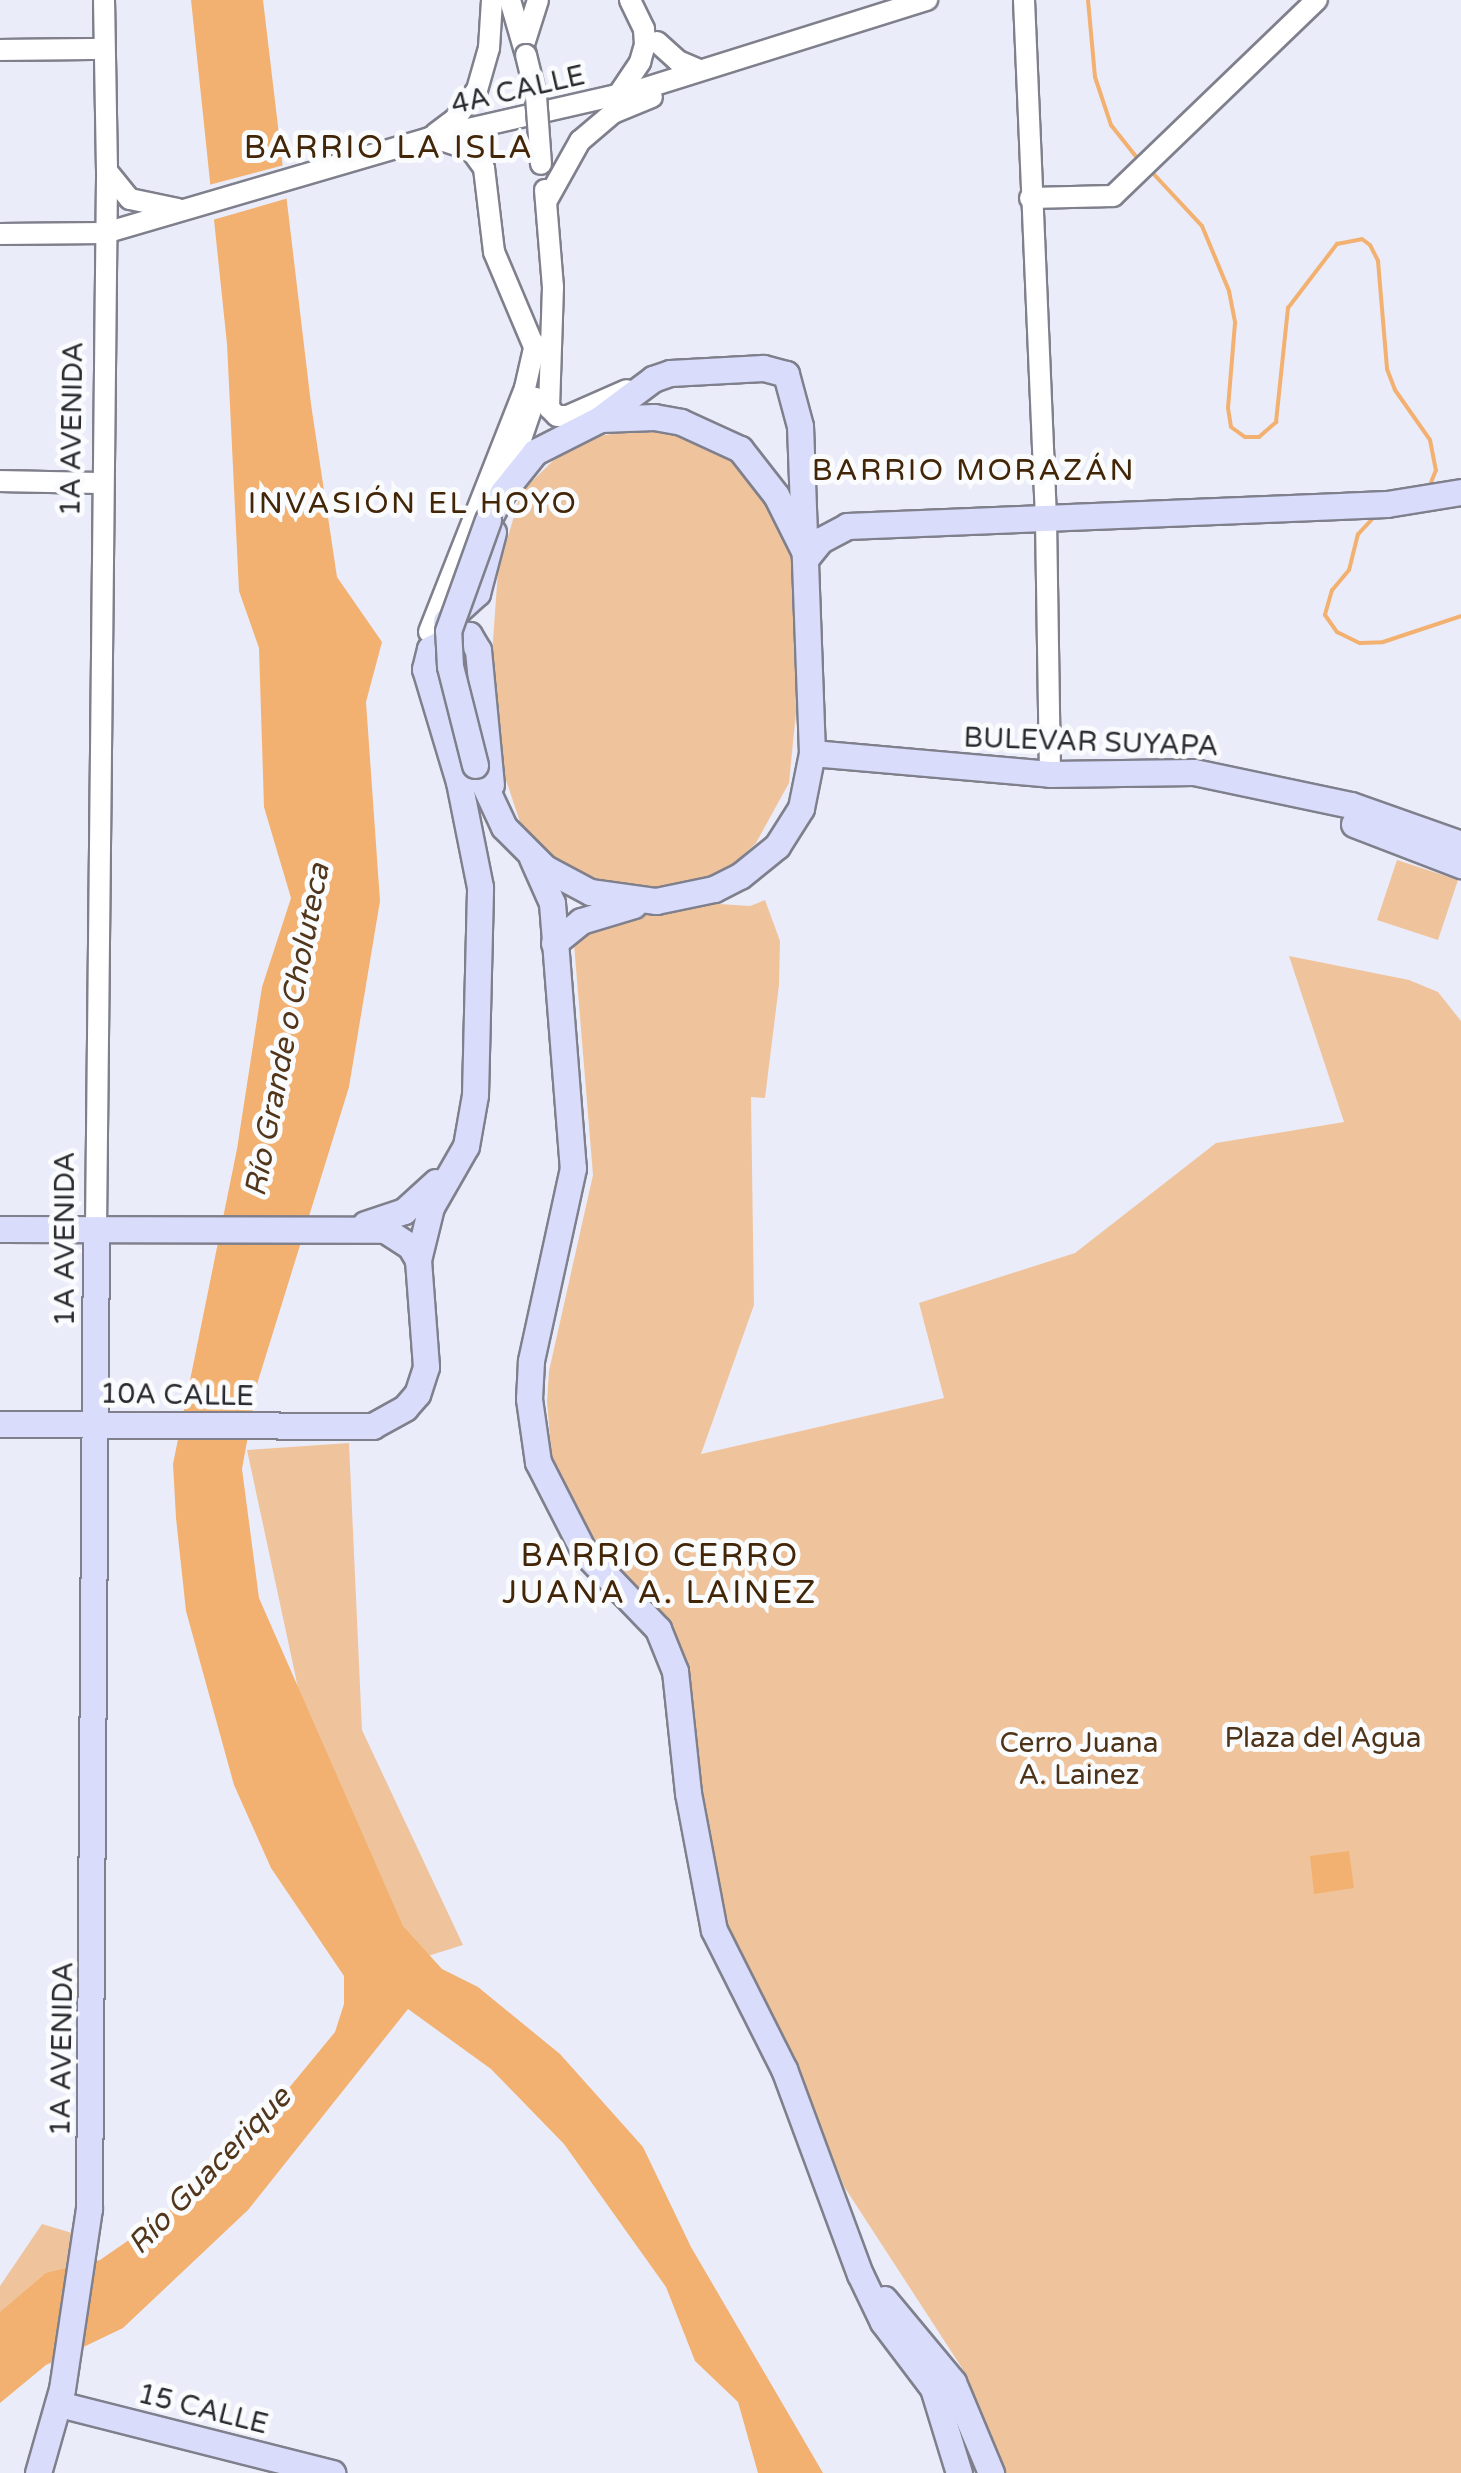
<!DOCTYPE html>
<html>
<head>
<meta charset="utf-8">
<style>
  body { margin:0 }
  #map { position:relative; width:1461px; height:2473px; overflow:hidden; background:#ebecfa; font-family:"Varela Round",sans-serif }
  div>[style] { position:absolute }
  .green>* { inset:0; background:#efc49d }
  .water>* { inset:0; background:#f2b170 }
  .pier>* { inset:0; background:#ebecfa }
  .stream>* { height:4px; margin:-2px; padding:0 2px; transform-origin:2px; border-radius:2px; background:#f2b170 }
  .roads { filter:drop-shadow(2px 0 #7f808c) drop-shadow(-2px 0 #7f808c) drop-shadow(0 2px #7f808c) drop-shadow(0 -2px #7f808c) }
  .minor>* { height:20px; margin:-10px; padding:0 10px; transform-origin:10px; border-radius:10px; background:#fff }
  .major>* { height:25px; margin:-12.5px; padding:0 12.5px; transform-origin:12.5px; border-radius:12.5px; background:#dadcfb }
  .bridges { filter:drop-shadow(2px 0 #7f808c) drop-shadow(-2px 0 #7f808c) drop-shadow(0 2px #7f808c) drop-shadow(0 -2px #7f808c) }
  .minor-bridge>* { height:20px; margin:-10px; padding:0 10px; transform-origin:10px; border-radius:10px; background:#fff }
  .major-bridge>* { height:25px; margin:-12.5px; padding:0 12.5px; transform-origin:12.5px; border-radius:12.5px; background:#dadcfb }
  span { translate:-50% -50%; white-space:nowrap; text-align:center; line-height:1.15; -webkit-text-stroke:10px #fafbfd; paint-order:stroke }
  .street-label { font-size:28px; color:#2a2a2f }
  .park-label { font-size:28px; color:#4e3318 }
  .neighbourhood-label { font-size:30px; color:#422607; letter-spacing:2.5px }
  .water-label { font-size:30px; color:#52361b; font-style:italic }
  .quarter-label { font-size:32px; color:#422607; letter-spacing:2.5px }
</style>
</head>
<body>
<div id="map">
  <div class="green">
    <i style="clip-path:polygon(645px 429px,678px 430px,733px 451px,787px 527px,793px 563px,798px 692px,789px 783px,756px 843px,732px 866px,685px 888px,625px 890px,581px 877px,554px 860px,520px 822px,501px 765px,491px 668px,498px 571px,521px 492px,560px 454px,599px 436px)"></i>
    <i style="clip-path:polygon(1397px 860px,1458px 880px,1438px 940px,1377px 920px)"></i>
    <i style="clip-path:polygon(765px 900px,780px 941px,779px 985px,765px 1098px,751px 1097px,754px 1305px,701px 1454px,944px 1398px,919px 1303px,1075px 1253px,1216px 1143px,1344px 1122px,1289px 956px,1409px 980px,1438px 992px,1461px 1021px,1461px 2473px,1006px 2473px,962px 2368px,845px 2188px,783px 2037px,722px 1915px,702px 1811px,680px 1650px,658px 1610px,603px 1558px,575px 1517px,552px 1460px,547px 1402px,549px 1371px,593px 1175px,574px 944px,579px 928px,592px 920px,704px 903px,750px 906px)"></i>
    <i style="clip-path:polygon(349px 1443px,362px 1730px,463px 1945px,415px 1960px,309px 1739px,247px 1450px)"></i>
    <i style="clip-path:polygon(42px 2224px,72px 2233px,62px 2294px,0 2348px,0 2286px)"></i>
  </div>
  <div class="water">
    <i style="clip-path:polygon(191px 0,263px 0,311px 404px,337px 577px,382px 642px,366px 702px,380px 901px,349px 1087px,258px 1381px,242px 1469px,259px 1598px,403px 1926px,442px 1969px,478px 1987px,560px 2054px,643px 2147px,691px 2247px,823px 2473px,758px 2473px,738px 2402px,695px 2361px,666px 2287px,564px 2144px,491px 2069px,408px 2009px,248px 2210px,123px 2328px,46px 2365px,0 2403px,0 2312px,46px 2273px,100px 2260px,165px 2215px,247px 2139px,335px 2032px,344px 2004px,344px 1976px,271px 1868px,234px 1785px,186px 1611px,176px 1518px,173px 1464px,237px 1149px,262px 987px,291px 898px,264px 807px,259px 648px,239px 591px,227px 344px)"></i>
    <i style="clip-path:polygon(1349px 1851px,1354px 1888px,1314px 1894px,1310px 1856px)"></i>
  </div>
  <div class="pier">
    <i style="clip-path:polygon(288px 164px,292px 197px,209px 221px,205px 186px)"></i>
  </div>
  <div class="stream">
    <i style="left:1088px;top:0;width:77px;rotate:84.8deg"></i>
    <i style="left:1095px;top:77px;width:51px;rotate:71.6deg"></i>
    <i style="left:1111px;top:125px;width:43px;rotate:51.5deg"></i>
    <i style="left:1149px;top:169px;width:78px;rotate:47.1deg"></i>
    <i style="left:1202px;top:226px;width:70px;rotate:67.4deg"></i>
    <i style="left:1229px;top:291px;width:33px;rotate:79deg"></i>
    <i style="left:1235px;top:323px;width:85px;rotate:94.7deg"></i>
    <i style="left:1228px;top:408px;width:19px;rotate:81deg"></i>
    <i style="left:1231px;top:427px;width:17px;rotate:36deg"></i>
    <i style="left:1245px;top:437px;width:14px"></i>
    <i style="left:1259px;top:437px;width:23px;rotate:-41deg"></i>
    <i style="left:1276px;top:422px;width:115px;rotate:-84deg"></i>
    <i style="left:1288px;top:308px;width:81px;rotate:-52.6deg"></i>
    <i style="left:1337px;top:244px;width:25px;rotate:-11deg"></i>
    <i style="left:1362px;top:239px;width:10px;rotate:37deg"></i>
    <i style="left:1370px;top:245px;width:18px;rotate:63deg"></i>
    <i style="left:1378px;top:261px;width:108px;rotate:85.2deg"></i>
    <i style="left:1387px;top:369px;width:22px;rotate:69deg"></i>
    <i style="left:1395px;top:390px;width:61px;rotate:55deg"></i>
    <i style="left:1430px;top:440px;width:31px;rotate:79deg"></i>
    <i style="left:1436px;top:470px;width:18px;rotate:112deg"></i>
    <i style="left:1375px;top:516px;width:25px;rotate:133deg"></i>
    <i style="left:1358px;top:534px;width:37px;rotate:104deg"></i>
    <i style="left:1349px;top:570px;width:26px;rotate:130deg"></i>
    <i style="left:1332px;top:590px;width:26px;rotate:106deg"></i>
    <i style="left:1325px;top:615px;width:21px;rotate:55deg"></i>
    <i style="left:1337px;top:632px;width:25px;rotate:26deg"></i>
    <i style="left:1360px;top:643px;width:23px;rotate:-2deg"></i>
    <i style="left:1383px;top:642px;width:82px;rotate:-18.4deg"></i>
  </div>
  <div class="roads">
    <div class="minor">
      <i style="left:510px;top:0;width:57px;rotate:73.8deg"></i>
      <i style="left:1024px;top:0;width:519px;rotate:87.57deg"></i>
      <i style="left:1046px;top:519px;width:255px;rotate:89.1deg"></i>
      <i style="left:525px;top:41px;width:43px;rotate:-72.4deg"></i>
      <i style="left:657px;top:42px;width:28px;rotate:42deg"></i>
      <i style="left:678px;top:61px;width:23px;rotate:23deg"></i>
      <i style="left:0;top:50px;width:104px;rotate:-0.6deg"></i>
      <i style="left:618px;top:95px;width:40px;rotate:-56deg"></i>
      <i style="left:640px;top:62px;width:19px;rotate:-74deg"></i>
      <i style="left:645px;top:44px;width:15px;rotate:-94deg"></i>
      <i style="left:644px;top:29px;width:32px;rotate:-116deg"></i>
      <i style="left:435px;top:134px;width:25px;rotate:-37deg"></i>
      <i style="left:455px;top:119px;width:36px;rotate:-53deg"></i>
      <i style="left:477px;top:90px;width:44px;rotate:-74.1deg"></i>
      <i style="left:489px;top:48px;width:48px;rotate:-86.4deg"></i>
      <i style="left:441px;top:140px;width:32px;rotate:18deg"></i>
      <i style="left:471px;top:150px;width:22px;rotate:54deg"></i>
      <i style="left:484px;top:168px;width:85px;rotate:83.2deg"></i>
      <i style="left:494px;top:252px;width:111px;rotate:67.1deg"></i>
      <i style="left:107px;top:171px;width:36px;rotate:51deg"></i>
      <i style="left:130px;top:199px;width:49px;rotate:11.8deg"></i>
      <i style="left:545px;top:190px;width:97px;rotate:85.3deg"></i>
      <i style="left:553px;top:287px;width:121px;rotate:91.9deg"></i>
      <i style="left:549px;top:408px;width:11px;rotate:45deg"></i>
      <i style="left:557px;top:416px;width:11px"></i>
      <i style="left:568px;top:416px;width:64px;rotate:-23.8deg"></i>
      <i style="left:1030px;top:198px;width:83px;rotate:-1.4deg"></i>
      <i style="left:1113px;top:196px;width:283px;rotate:-43.9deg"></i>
      <i style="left:547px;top:200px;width:68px;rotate:-60.8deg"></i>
      <i style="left:580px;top:141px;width:43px;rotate:-40.3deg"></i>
      <i style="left:613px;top:113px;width:42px;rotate:-22.3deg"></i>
      <i style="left:0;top:234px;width:105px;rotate:-0.5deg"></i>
      <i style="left:105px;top:233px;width:338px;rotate:-16.3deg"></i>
      <i style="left:429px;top:138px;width:215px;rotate:-12.9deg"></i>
      <i style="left:639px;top:90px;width:302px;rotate:-17.4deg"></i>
      <i style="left:507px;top:480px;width:87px;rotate:-71.1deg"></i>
      <i style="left:0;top:481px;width:102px;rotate:1.1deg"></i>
      <i style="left:429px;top:632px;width:262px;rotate:-68.5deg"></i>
      <i style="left:525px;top:388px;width:45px;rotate:-77.2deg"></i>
      <i style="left:96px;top:1229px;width:1058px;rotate:-89.4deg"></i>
      <i style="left:107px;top:171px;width:171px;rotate:-91deg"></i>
    </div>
    <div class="major">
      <i style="left:601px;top:419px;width:53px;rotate:-2.2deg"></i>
      <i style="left:654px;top:417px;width:27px;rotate:10deg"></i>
      <i style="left:681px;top:422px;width:65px;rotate:24.6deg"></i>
      <i style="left:740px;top:449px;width:58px;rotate:52deg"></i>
      <i style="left:776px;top:495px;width:69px;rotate:63.4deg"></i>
      <i style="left:807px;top:557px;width:22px;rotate:-51deg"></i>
      <i style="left:821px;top:540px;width:30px;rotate:-28deg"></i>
      <i style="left:847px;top:526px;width:540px;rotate:-2.33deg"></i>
      <i style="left:1387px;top:504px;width:75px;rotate:-9.2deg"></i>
      <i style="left:446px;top:621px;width:42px;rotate:-42.1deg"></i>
      <i style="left:477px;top:593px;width:63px;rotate:-75.3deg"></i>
      <i style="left:812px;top:753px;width:239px;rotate:5deg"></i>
      <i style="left:1050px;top:774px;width:144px;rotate:-0.8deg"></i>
      <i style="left:1194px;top:772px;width:160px;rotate:11.9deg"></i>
      <i style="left:1351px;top:805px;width:117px;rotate:19.5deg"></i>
      <i style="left:475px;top:765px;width:68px;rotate:64.9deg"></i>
      <i style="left:504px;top:827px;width:58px;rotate:45deg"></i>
      <i style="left:545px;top:868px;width:51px;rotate:28.1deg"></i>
      <i style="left:590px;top:892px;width:67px;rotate:7.8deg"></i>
      <i style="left:656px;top:901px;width:59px;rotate:-11.7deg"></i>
      <i style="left:714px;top:889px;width:29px;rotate:-27deg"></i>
      <i style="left:740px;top:876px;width:48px;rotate:-39deg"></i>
      <i style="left:777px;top:846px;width:45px;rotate:-57.7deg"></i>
      <i style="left:801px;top:808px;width:56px;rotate:-78.7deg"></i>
      <i style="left:812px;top:753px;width:327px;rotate:-92.1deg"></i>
      <i style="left:800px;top:426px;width:54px;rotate:-105.1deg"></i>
      <i style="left:786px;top:374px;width:24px;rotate:-165deg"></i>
      <i style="left:763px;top:368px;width:93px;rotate:176.9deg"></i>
      <i style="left:670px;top:373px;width:18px;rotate:161deg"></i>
      <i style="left:653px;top:379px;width:69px;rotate:143.3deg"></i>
      <i style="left:598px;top:420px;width:71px;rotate:153.1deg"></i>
      <i style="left:535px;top:452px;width:51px;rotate:128.7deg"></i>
      <i style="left:503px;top:492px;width:32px;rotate:118deg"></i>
      <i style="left:1354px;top:824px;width:115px;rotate:21deg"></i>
      <i style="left:532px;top:858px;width:49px;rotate:66deg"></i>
      <i style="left:552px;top:903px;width:266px;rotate:85.5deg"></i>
      <i style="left:573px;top:1168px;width:198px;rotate:102.3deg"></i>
      <i style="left:531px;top:1361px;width:38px;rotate:93deg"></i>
      <i style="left:529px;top:1399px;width:64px;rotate:81.9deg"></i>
      <i style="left:538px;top:1462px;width:101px;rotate:62.9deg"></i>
      <i style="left:584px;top:1552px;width:107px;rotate:46.1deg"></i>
      <i style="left:658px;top:1629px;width:45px;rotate:68deg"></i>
      <i style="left:675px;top:1671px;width:123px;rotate:83.9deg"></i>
      <i style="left:688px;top:1793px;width:139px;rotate:79.3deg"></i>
      <i style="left:714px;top:1930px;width:156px;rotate:63.3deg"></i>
      <i style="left:784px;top:2069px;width:219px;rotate:69.7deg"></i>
      <i style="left:860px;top:2274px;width:53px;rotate:64.4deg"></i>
      <i style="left:883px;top:2322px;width:83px;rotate:52.9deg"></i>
      <i style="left:933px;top:2388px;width:89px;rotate:73deg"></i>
      <i style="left:554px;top:943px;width:35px;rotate:-39deg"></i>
      <i style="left:581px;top:921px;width:55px;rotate:-16.8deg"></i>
      <i style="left:365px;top:1224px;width:41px;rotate:-18.4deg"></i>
      <i style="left:404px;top:1211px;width:43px;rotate:-42.2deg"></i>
      <i style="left:0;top:1229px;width:385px;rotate:0.1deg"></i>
      <i style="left:385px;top:1230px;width:30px;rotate:33deg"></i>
      <i style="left:410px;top:1246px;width:16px;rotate:60deg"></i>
      <i style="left:418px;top:1260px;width:107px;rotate:85.7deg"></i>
      <i style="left:426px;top:1367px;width:28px;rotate:108deg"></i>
      <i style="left:417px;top:1394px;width:18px;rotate:131deg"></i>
      <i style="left:405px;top:1408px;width:37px;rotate:151deg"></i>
      <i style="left:373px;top:1426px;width:373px;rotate:-179.7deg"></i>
      <i style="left:418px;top:1260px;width:55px;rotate:-76.2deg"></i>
      <i style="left:431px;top:1207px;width:70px;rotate:-60.2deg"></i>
      <i style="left:466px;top:1146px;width:52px;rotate:-80deg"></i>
      <i style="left:475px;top:1095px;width:208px;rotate:-88.6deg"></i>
      <i style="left:480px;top:887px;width:107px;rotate:-101.3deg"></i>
      <i style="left:459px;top:782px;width:118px;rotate:-106.7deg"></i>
      <i style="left:425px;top:669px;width:21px;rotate:-76deg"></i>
      <i style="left:430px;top:649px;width:32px;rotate:-28deg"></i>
      <i style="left:458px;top:634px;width:11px;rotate:5deg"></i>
      <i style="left:469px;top:635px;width:17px;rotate:59deg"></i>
      <i style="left:478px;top:650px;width:135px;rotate:84.5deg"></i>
      <i style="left:884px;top:2299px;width:108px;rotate:50.3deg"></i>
      <i style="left:953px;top:2382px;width:99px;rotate:67.3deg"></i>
      <i style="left:59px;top:2404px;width:282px;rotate:14.2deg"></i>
      <i style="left:38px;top:2473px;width:87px;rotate:-74.1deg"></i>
      <i style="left:62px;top:2389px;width:182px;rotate:-81.5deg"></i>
      <i style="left:89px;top:2209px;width:980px;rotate:-89.59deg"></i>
    </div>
  </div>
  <div class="bridges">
    <div class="minor-bridge">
      <i style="left:526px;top:55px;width:42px;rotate:76.3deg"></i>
      <i style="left:536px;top:96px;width:68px;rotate:85.8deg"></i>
    </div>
    <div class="major-bridge">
      <i style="left:475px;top:765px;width:102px;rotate:-104.2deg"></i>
      <i style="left:450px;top:666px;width:35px;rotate:-93deg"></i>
      <i style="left:448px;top:631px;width:118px;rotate:-70.2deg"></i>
    </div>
  </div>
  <div class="street-label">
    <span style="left:518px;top:90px;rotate:-13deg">4A CALLE</span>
    <span style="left:72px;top:429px;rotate:-89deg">1A AVENIDA</span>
    <span style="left:1091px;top:742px;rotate:2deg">BULEVAR SUYAPA</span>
    <span style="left:65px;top:1239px;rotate:-90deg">1A AVENIDA</span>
    <span style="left:177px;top:1395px;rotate:1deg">10A CALLE</span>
    <span style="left:62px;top:2049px;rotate:-89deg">1A AVENIDA</span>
    <span style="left:203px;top:2409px;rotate:14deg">15 CALLE</span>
  </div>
  <div class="park-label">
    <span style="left:1323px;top:1738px">Plaza del Agua</span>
    <span style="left:1079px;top:1759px">Cerro Juana<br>A. Lainez</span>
  </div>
  <div class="neighbourhood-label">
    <span style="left:974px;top:471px">BARRIO MORAZÁN</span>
    <span style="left:413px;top:504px">INVASIÓN EL HOYO</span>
  </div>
  <div class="water-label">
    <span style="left:288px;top:1030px;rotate:-79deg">Río Grande o Choluteca</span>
    <span style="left:210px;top:2171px;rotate:-46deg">Río Guacerique</span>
  </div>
  <div class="quarter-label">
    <span style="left:389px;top:148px">BARRIO LA ISLA</span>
    <span style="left:660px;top:1575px">BARRIO CERRO<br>JUANA A. LAINEZ</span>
  </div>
</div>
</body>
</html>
